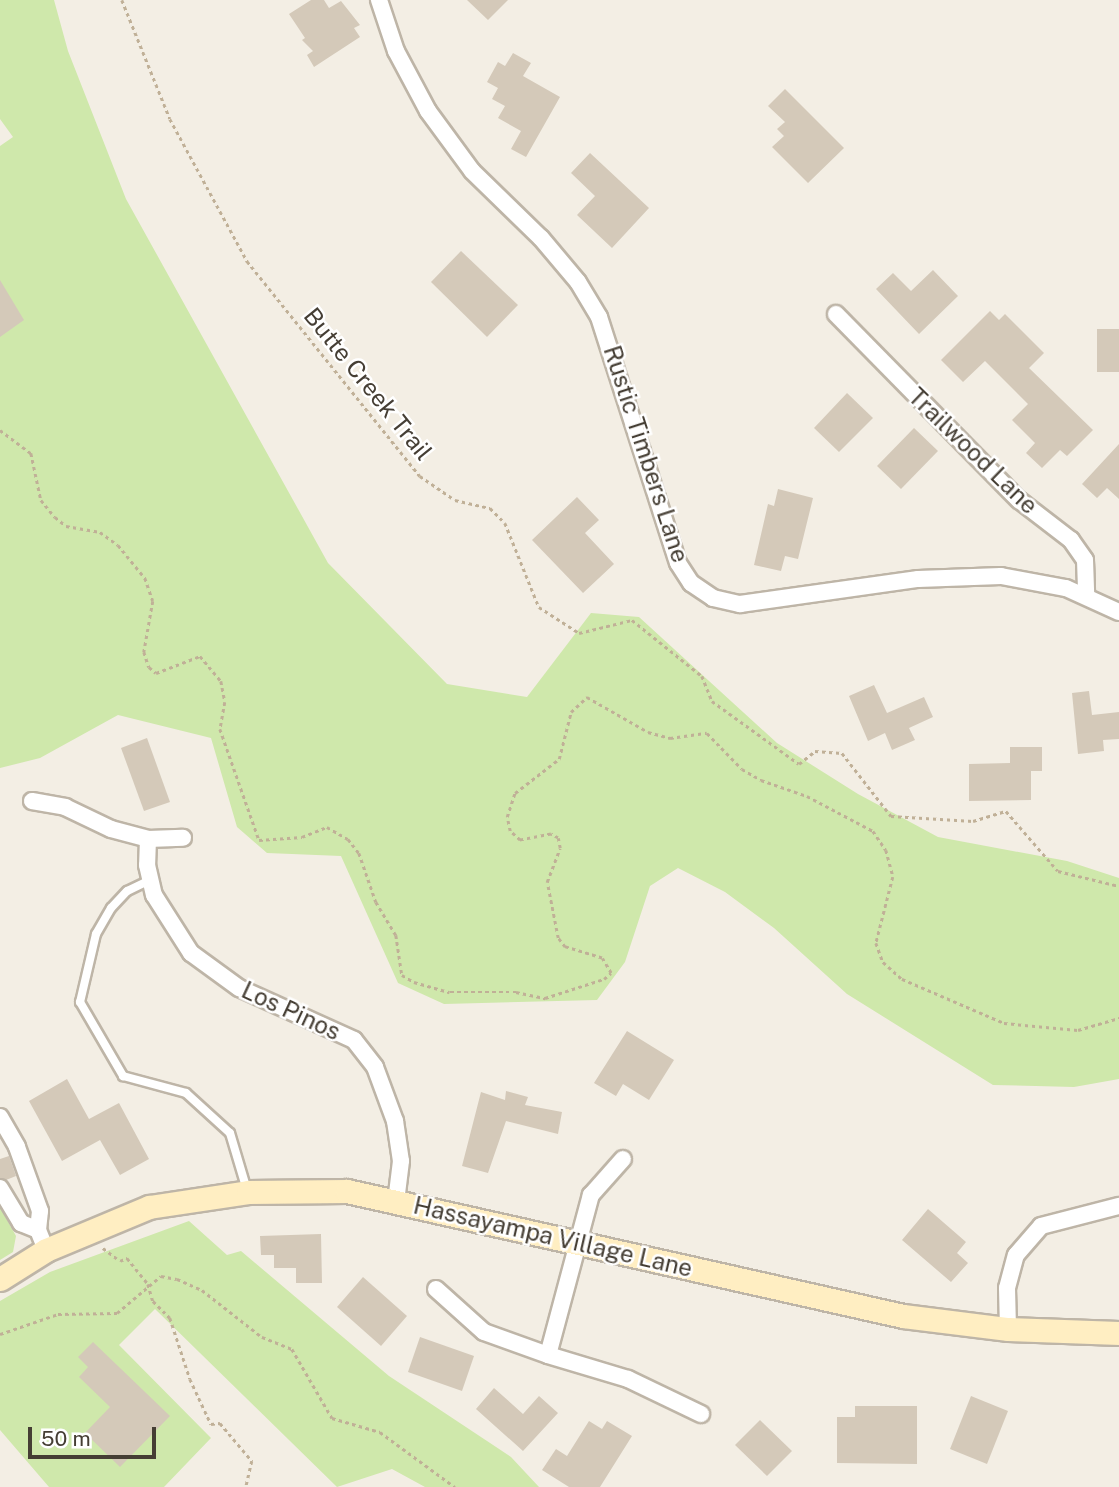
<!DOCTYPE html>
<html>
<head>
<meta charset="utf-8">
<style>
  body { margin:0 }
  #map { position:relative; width:1119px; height:1487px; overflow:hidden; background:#f3eee4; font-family:"Public Sans",sans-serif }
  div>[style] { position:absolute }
  .green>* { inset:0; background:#cfe8ab }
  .building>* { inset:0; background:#d4c9b9 }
  .path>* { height:2.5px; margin-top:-1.25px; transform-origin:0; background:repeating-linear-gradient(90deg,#c0b097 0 3.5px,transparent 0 7px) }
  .roads { filter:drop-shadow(2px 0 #beb5a7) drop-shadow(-2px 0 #beb5a7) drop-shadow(0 2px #beb5a7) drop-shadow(0 -2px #beb5a7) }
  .lane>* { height:8px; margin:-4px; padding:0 4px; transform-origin:4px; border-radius:4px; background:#fff }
  .street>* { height:16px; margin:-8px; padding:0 8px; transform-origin:8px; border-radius:8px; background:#fff }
  .secondary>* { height:23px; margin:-11.5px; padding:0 11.5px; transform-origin:11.5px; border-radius:11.5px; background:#ffeec2 }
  span { translate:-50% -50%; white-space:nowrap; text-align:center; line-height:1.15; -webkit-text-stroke:5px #fff; paint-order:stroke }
  .street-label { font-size:24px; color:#453e34 }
  .scale { position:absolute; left:28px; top:1427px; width:128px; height:32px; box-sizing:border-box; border:4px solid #453e34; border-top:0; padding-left:9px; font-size:21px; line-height:24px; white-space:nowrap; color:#453e34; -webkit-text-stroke:5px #fff; paint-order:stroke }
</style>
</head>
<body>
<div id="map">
  <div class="green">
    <i style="clip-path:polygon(0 0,54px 0,68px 51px,126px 199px,328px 563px,447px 684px,527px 697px,591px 613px,639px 617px,777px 743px,858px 794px,938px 837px,1067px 861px,1119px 878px,1119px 1079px,1074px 1087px,993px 1085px,847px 994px,774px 928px,725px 892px,678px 868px,650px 886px,625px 962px,597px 1000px,444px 1004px,398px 983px,341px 856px,267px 853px,237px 827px,211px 738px,118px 715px,40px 758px,0 768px,0 146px,13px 137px,0 119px)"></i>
    <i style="clip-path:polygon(0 1207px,16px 1236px,13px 1252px,0 1260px)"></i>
    <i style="clip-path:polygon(189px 1221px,227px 1255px,241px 1251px,389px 1376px,511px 1457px,539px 1487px,425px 1487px,392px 1469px,337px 1487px,155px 1309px,119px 1345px,211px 1438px,164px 1487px,49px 1487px,0 1430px,0 1301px,50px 1272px)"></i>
  </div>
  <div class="building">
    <i style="clip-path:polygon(311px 0,324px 0,329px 8px,341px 1px,360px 25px,354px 28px,360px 37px,314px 67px,307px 55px,313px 51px,302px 40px,305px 38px,289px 14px)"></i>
    <i style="clip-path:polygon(467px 0,508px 0,488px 20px)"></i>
    <i style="clip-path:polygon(513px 53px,531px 63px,523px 76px,560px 97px,526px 157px,511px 149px,521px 131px,498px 118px,505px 106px,492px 99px,498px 88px,487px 82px,498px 62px,505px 66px)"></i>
    <i style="clip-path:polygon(785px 89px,844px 148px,808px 183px,772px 147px,784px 136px,777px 129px,785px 122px,768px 106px)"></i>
    <i style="clip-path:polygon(590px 153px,649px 208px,612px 248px,577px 215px,595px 196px,571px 173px)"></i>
    <i style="clip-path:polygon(461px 251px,518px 305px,487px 337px,431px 282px)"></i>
    <i style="clip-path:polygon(933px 270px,958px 296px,919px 334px,876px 289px,893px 273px,911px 291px)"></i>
    <i style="clip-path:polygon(0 280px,24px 320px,0 337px)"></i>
    <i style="clip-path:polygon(990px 311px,999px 320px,1005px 314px,1044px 353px,1029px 368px,1093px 430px,1067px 456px,1060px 450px,1042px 468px,1026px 453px,1035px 443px,1012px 420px,1028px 404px,985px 361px,963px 382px,941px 360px)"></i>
    <i style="clip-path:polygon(1097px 329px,1119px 329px,1119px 372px,1097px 372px)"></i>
    <i style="clip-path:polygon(847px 393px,873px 418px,839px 452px,814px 428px)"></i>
    <i style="clip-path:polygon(914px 428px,938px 451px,901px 489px,877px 466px)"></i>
    <i style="clip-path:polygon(1119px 444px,1119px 499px,1107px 488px,1097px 498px,1082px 484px)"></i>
    <i style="clip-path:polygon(778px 489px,813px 498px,798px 559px,785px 556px,781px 571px,754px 565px,768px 504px,774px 506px)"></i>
    <i style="clip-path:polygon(577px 497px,599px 520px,585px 533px,614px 564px,583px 593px,532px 540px)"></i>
    <i style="clip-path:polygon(874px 685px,887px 713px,924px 697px,933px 717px,909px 728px,915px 740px,892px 750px,885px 733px,868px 741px,849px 696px)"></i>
    <i style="clip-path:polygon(1089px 691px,1092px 715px,1119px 712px,1119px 739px,1103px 740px,1104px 751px,1078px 754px,1072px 693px)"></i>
    <i style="clip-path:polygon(147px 738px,170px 802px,144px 811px,121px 748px)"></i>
    <i style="clip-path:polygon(1010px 747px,1042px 747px,1042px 771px,1031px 771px,1031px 800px,969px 801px,969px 764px,1010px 763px)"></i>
    <i style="clip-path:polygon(627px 1031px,674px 1060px,649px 1100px,623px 1084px,616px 1096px,594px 1083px)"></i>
    <i style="clip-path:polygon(67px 1079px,89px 1119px,119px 1103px,149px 1159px,120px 1175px,100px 1140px,62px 1161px,29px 1101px)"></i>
    <i style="clip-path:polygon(506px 1091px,528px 1097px,525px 1105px,562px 1112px,558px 1134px,506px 1121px,488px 1173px,462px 1166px,481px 1092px,505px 1100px)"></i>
    <i style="clip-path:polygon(9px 1156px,16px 1176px,6px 1180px,0 1178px,0 1159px)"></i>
    <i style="clip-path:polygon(928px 1209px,966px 1242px,957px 1253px,968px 1263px,951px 1282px,902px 1240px)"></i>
    <i style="clip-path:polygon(321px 1234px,322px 1283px,296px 1283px,296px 1268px,274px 1268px,274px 1255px,261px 1255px,260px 1236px)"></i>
    <i style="clip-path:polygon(363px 1277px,407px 1316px,381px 1346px,337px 1307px)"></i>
    <i style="clip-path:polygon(420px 1337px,474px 1356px,462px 1391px,408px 1372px)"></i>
    <i style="clip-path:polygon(93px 1342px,170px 1416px,120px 1467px,85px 1433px,110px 1407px,79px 1377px,88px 1367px,78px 1357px)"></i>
    <i style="clip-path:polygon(494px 1388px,523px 1414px,539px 1396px,558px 1413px,523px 1451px,476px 1409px)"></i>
    <i style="clip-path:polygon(971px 1396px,1008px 1411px,987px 1464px,950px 1449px)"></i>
    <i style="clip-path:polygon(855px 1406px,917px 1406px,917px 1464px,837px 1463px,837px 1417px,855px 1417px)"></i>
    <i style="clip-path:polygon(760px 1420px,792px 1451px,767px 1476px,735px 1445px)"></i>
    <i style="clip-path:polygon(589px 1421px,602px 1429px,607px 1421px,632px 1436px,600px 1487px,569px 1487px,542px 1470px,556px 1449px,567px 1456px)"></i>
  </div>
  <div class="path">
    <i style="left:122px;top:0;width:128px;rotate:68deg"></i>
    <i style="left:170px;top:119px;width:162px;rotate:61.5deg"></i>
    <i style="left:247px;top:261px;width:276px;rotate:51.2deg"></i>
    <i style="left:420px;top:476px;width:42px;rotate:34.4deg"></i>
    <i style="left:455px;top:500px;width:36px;rotate:13deg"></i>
    <i style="left:490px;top:508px;width:21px;rotate:45deg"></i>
    <i style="left:505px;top:523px;width:91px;rotate:68deg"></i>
    <i style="left:539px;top:607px;width:48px;rotate:33deg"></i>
    <i style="left:579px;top:633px;width:55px;rotate:-13.8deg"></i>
    <i style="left:632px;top:620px;width:90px;rotate:38.7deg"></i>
    <i style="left:702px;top:676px;width:27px;rotate:68deg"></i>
    <i style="left:712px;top:701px;width:107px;rotate:35.9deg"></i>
    <i style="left:799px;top:764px;width:21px;rotate:-39deg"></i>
    <i style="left:815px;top:751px;width:27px;rotate:4deg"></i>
    <i style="left:842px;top:753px;width:80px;rotate:52.1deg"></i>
    <i style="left:891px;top:816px;width:82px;rotate:3.5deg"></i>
    <i style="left:973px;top:821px;width:34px;rotate:-17deg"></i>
    <i style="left:1006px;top:811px;width:79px;rotate:49.1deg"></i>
    <i style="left:1058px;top:871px;width:63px;rotate:13.8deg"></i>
    <i style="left:0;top:430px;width:39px;rotate:37deg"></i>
    <i style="left:31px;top:453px;width:48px;rotate:78deg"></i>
    <i style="left:41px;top:500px;width:22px;rotate:51deg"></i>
    <i style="left:55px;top:517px;width:14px;rotate:39deg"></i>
    <i style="left:66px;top:526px;width:35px;rotate:10deg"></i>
    <i style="left:100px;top:532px;width:22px;rotate:36deg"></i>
    <i style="left:118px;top:545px;width:43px;rotate:50.7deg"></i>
    <i style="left:145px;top:578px;width:24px;rotate:71deg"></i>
    <i style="left:153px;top:601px;width:52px;rotate:100deg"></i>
    <i style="left:144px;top:652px;width:16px;rotate:72deg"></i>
    <i style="left:149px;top:667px;width:9px;rotate:41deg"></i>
    <i style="left:156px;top:673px;width:47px;rotate:-21.1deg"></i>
    <i style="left:200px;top:656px;width:33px;rotate:50deg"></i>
    <i style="left:221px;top:681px;width:21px;rotate:79deg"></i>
    <i style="left:225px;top:702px;width:27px;rotate:100deg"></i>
    <i style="left:220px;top:729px;width:118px;rotate:70.6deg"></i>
    <i style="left:259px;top:840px;width:43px;rotate:-4deg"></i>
    <i style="left:302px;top:837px;width:27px;rotate:-22deg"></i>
    <i style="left:327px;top:827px;width:24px;rotate:30deg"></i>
    <i style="left:348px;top:839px;width:18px;rotate:52deg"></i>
    <i style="left:359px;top:853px;width:52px;rotate:70.9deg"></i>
    <i style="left:376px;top:902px;width:39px;rotate:59deg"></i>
    <i style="left:396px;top:935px;width:40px;rotate:81.5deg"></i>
    <i style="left:402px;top:975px;width:14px;rotate:30deg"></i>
    <i style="left:414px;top:982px;width:37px;rotate:16deg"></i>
    <i style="left:450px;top:992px;width:66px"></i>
    <i style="left:516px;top:992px;width:30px;rotate:12deg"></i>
    <i style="left:545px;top:998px;width:62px;rotate:-17.9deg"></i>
    <i style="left:604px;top:979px;width:9px;rotate:-41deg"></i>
    <i style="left:611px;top:973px;width:17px;rotate:-121deg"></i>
    <i style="left:602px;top:958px;width:39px;rotate:-163deg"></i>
    <i style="left:565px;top:947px;width:11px;rotate:-128deg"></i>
    <i style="left:558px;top:938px;width:57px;rotate:-101.1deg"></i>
    <i style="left:547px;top:882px;width:36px;rotate:-69deg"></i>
    <i style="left:560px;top:848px;width:10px;rotate:-101deg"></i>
    <i style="left:558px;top:838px;width:8px;rotate:-150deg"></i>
    <i style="left:551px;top:834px;width:32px;rotate:169deg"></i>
    <i style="left:520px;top:840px;width:13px;rotate:-138deg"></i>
    <i style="left:510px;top:831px;width:14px;rotate:-102deg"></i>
    <i style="left:507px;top:817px;width:25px;rotate:-72deg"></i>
    <i style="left:515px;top:793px;width:56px;rotate:-37.7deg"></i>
    <i style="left:559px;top:759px;width:49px;rotate:-75.7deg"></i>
    <i style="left:571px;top:712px;width:22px;rotate:-43deg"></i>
    <i style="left:587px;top:697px;width:70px;rotate:29.8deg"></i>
    <i style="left:648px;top:732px;width:23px;rotate:15deg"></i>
    <i style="left:670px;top:738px;width:37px;rotate:-8deg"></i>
    <i style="left:707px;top:733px;width:50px;rotate:45.8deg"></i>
    <i style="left:742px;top:769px;width:22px;rotate:30deg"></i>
    <i style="left:761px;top:780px;width:49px;rotate:19.2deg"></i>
    <i style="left:807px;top:796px;width:75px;rotate:27.9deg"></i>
    <i style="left:873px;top:831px;width:23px;rotate:56deg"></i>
    <i style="left:886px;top:850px;width:28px;rotate:75deg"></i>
    <i style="left:893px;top:877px;width:68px;rotate:104.4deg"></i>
    <i style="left:876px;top:943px;width:20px;rotate:70deg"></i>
    <i style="left:883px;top:962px;width:25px;rotate:42deg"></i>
    <i style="left:902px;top:979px;width:111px;rotate:23.3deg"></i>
    <i style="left:1004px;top:1023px;width:74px;rotate:5.4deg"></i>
    <i style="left:1078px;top:1030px;width:43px;rotate:-16.3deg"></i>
    <i style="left:103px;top:1248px;width:21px;rotate:37deg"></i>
    <i style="left:120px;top:1261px;width:8px;rotate:-23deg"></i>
    <i style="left:127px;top:1258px;width:33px;rotate:51deg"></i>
    <i style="left:148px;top:1284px;width:18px;rotate:74deg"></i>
    <i style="left:153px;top:1301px;width:24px;rotate:45deg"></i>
    <i style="left:170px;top:1318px;width:64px;rotate:71.8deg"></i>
    <i style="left:190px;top:1379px;width:50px;rotate:65deg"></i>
    <i style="left:211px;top:1424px;width:9px;rotate:-6deg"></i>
    <i style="left:220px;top:1423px;width:50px;rotate:49.9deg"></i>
    <i style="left:252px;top:1461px;width:27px;rotate:103deg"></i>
    <i style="left:0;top:1334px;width:61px;rotate:-19deg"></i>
    <i style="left:58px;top:1314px;width:59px;rotate:-1deg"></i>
    <i style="left:117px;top:1313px;width:57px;rotate:-40.1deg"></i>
    <i style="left:161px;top:1276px;width:16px;rotate:11deg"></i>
    <i style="left:177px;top:1279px;width:27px;rotate:24deg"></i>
    <i style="left:202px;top:1290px;width:76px;rotate:38.1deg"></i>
    <i style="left:262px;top:1337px;width:32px;rotate:22deg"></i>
    <i style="left:292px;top:1349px;width:80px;rotate:59.9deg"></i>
    <i style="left:332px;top:1418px;width:50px;rotate:16.3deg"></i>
    <i style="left:380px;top:1432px;width:93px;rotate:36.3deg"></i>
  </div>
  <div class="roads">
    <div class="lane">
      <i style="left:150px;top:880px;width:25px;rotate:154deg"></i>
      <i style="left:127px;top:891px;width:23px;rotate:133deg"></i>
      <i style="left:111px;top:908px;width:30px;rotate:120deg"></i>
      <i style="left:96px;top:934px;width:70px;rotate:103.2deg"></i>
      <i style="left:80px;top:1002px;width:86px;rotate:59.8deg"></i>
      <i style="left:123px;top:1076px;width:65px;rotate:15.1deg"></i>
      <i style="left:186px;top:1093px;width:59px;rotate:42.3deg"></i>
      <i style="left:230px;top:1133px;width:59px;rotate:73.4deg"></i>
    </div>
    <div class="street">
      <i style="left:379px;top:0;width:54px;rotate:71.6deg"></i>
      <i style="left:396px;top:51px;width:68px;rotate:61.9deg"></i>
      <i style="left:428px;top:111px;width:74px;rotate:53.7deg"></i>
      <i style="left:472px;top:171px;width:96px;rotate:44.2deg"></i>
      <i style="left:541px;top:238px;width:57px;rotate:49.9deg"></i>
      <i style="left:578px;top:282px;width:41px;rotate:59deg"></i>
      <i style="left:599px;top:317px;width:258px;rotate:72.2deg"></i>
      <i style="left:678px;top:563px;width:24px;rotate:57deg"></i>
      <i style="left:691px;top:583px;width:27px;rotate:34deg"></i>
      <i style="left:713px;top:598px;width:28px;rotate:13deg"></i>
      <i style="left:740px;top:604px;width:180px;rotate:-8deg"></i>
      <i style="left:918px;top:579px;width:83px;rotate:-2.1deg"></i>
      <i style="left:1001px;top:576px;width:66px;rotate:10.5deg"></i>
      <i style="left:1066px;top:588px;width:58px;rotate:24.4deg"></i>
      <i style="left:836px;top:314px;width:261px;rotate:45.5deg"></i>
      <i style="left:1019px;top:500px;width:66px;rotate:37.6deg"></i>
      <i style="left:1071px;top:540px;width:24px;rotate:55deg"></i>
      <i style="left:1085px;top:560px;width:36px;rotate:88deg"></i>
      <i style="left:32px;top:801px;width:34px;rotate:10deg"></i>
      <i style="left:65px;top:807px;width:51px;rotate:25.6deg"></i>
      <i style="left:111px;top:829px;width:38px;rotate:15deg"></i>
      <i style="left:148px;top:839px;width:26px;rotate:92deg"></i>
      <i style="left:147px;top:865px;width:31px;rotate:77deg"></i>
      <i style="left:154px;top:895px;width:69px;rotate:57.5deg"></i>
      <i style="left:191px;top:953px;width:59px;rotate:36.1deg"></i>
      <i style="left:239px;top:988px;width:126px;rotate:24.3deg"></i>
      <i style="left:354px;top:1040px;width:34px;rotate:52deg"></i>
      <i style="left:375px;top:1067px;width:58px;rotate:69.7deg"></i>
      <i style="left:395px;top:1121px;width:40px;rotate:81.5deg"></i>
      <i style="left:401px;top:1161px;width:39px;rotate:97deg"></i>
      <i style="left:148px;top:839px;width:35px;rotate:-2deg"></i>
      <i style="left:0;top:1117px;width:34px;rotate:60deg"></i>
      <i style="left:17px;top:1147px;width:68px;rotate:70.2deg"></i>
      <i style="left:40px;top:1211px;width:19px;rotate:96deg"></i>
      <i style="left:38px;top:1230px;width:22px;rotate:68deg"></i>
      <i style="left:0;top:1188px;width:41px;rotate:59deg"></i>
      <i style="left:21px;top:1223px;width:18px;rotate:22deg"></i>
      <i style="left:436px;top:1289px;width:64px;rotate:41.9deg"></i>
      <i style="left:484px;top:1332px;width:68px;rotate:19.8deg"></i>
      <i style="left:548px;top:1355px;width:166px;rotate:-75deg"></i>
      <i style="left:591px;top:1195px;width:48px;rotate:-48.4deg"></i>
      <i style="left:1008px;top:1329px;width:41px;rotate:-91.4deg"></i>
      <i style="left:1007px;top:1288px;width:34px;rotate:-75deg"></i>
      <i style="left:1016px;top:1255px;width:38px;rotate:-49deg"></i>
      <i style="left:1041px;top:1226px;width:81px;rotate:-14.4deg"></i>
      <i style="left:548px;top:1355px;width:84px;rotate:16.7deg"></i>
      <i style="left:628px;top:1379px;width:81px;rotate:25.6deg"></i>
    </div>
    <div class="secondary">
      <i style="left:0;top:1279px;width:54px;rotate:-32.2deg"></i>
      <i style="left:46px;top:1250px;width:112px;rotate:-22.7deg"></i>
      <i style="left:149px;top:1207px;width:100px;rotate:-8.6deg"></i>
      <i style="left:248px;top:1192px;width:99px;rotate:-0.6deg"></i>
      <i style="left:347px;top:1191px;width:570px;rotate:12.67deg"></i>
      <i style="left:903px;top:1316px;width:106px;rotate:7.1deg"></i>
      <i style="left:1008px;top:1329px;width:111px;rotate:2.1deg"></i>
    </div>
  </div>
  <div class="street-label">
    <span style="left:368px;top:384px;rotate:51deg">Butte Creek Trail</span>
    <span style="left:973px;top:451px;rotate:44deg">Trailwood Lane</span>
    <span style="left:646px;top:454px;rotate:72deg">Rustic Timbers Lane</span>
    <span style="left:291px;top:1011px;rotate:25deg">Los Pinos</span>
    <span style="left:553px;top:1237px;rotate:13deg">Hassayampa Village Lane</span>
  </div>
  <div class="scale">50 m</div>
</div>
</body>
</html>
